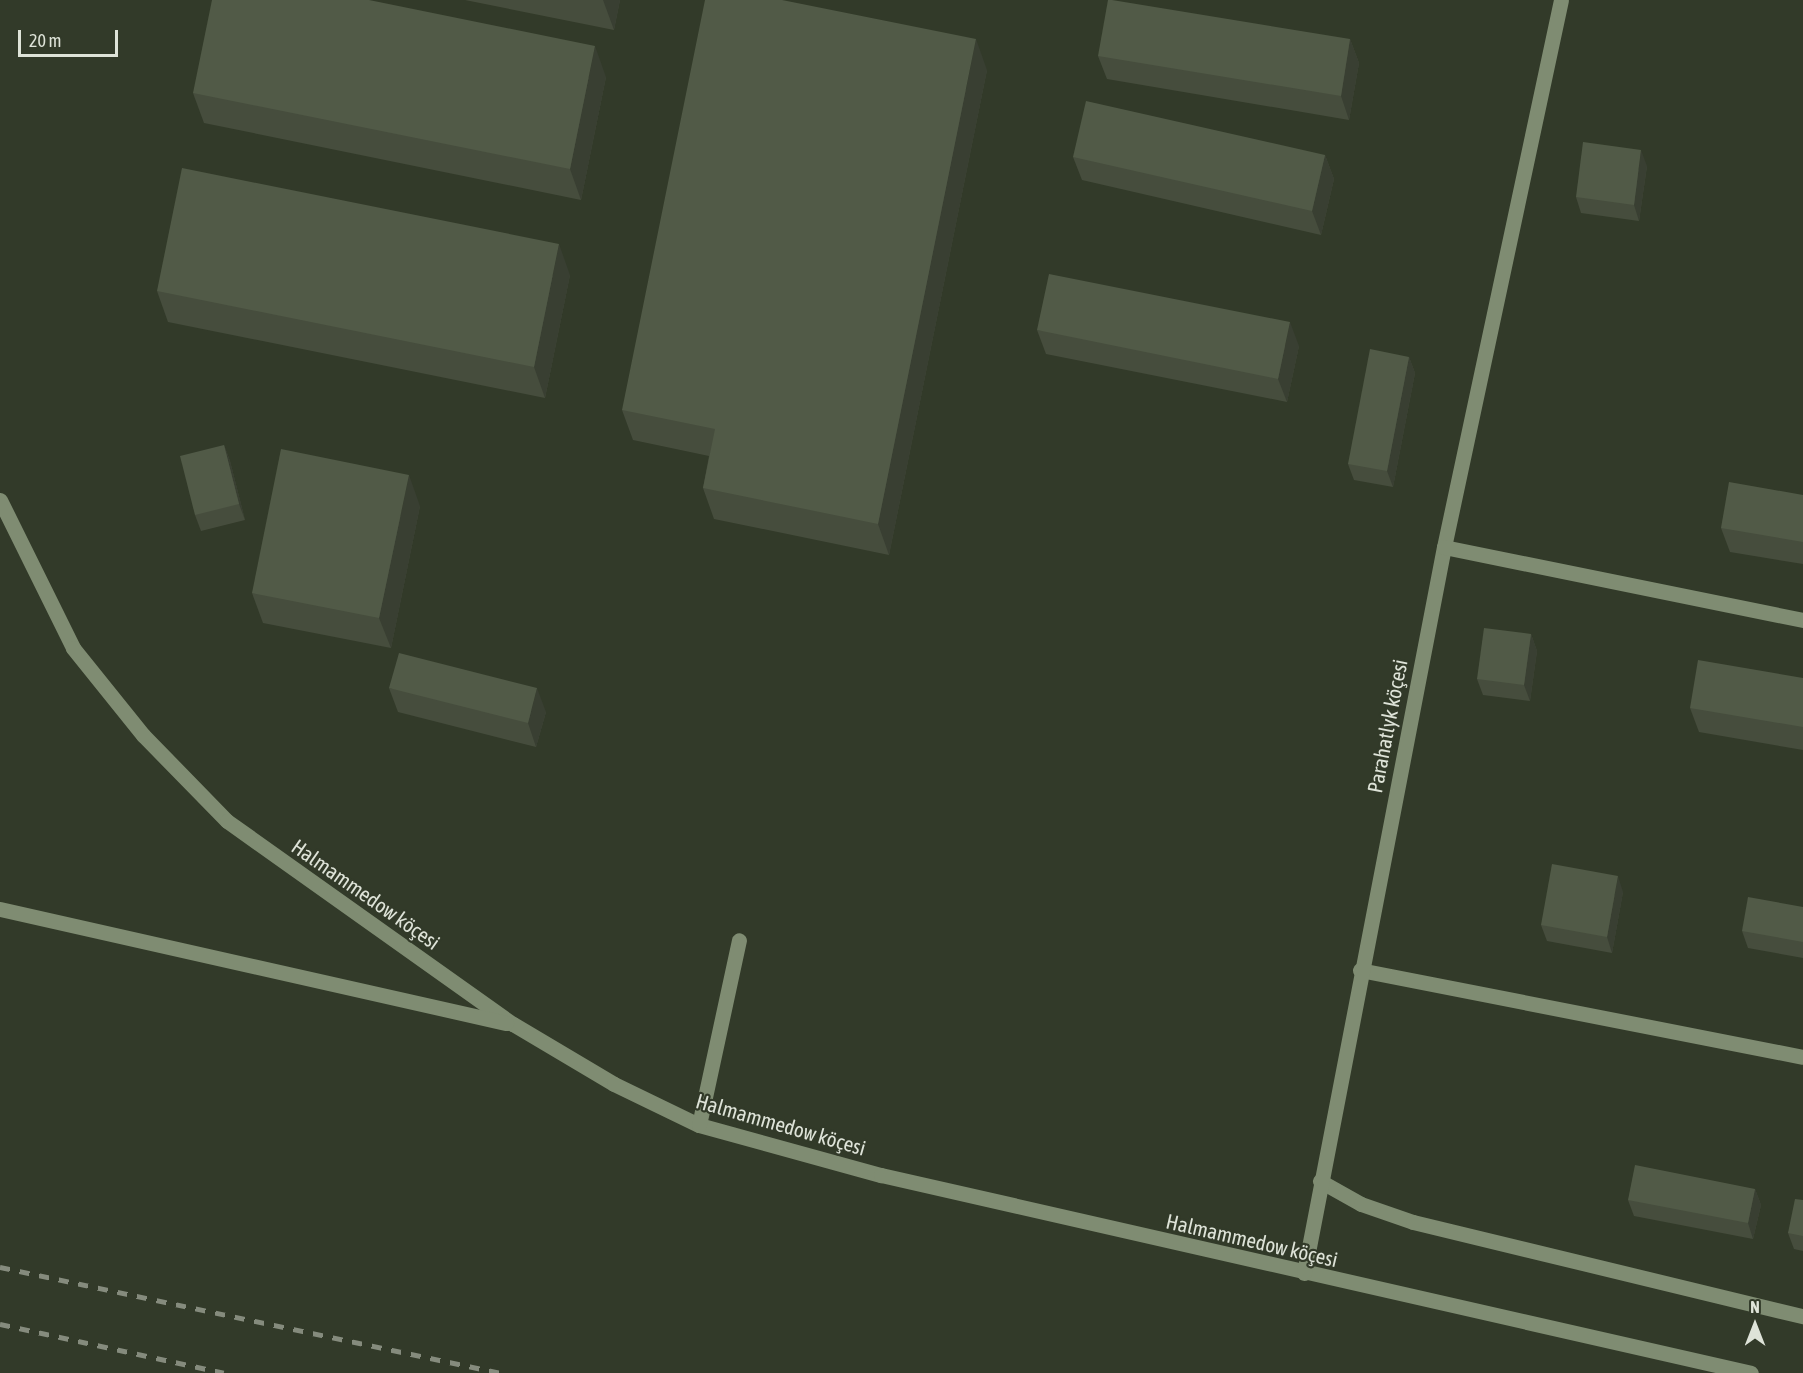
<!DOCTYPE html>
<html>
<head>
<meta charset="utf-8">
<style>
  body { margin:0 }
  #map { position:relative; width:1803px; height:1373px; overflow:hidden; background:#323a29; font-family:"Asap Condensed",sans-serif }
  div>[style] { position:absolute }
  .minor>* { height:15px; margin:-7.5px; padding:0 7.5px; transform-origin:7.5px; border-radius:7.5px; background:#7f8c72 }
  .rail>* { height:4.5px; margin-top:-2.25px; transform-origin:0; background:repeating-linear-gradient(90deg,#858b7d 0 10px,transparent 0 20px) }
  .wall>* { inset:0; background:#464d3d }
  .shaded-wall>* { inset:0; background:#393f32 }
  .building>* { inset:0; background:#515a47 }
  span { translate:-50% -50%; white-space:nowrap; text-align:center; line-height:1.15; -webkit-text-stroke:4.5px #323a29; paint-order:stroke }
  .street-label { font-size:21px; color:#dee3d8 }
  .north { position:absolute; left:1725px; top:1295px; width:60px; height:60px; -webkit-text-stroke:4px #323a29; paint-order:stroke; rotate:0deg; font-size:16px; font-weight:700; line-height:24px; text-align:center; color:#dee3d8 }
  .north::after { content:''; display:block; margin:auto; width:21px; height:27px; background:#dee3d8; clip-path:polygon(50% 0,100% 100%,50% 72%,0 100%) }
  .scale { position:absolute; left:18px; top:30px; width:100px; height:27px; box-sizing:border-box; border:3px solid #dee3d8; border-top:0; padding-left:8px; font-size:18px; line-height:21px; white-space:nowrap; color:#dee3d8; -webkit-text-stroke:4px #323a29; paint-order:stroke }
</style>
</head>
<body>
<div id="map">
  <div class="minor">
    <i style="left:0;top:500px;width:165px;rotate:63.7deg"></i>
    <i style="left:73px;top:648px;width:112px;rotate:51.2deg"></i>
    <i style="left:143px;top:735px;width:120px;rotate:45.7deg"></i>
    <i style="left:227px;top:821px;width:351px;rotate:35.4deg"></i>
    <i style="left:513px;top:1024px;width:117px;rotate:30.7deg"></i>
    <i style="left:614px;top:1084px;width:94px;rotate:25.8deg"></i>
    <i style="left:699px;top:1125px;width:189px;rotate:15.4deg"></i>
    <i style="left:881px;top:1175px;width:892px;rotate:12.82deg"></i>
    <i style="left:1444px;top:547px;width:559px;rotate:-77.93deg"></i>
    <i style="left:0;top:909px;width:519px;rotate:12.7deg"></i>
    <i style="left:1360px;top:970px;width:451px;rotate:11.1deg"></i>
    <i style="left:699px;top:1125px;width:189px;rotate:-77.8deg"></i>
    <i style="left:1320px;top:1181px;width:47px;rotate:29.3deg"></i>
    <i style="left:1361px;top:1204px;width:55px;rotate:19.1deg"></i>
    <i style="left:1413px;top:1222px;width:401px;rotate:13.6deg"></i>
    <i style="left:1304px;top:1273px;width:739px;rotate:-79.09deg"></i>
    <i style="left:1444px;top:547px;width:366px;rotate:11.5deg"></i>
  </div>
  <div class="rail">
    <i style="left:0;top:1267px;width:512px;rotate:11.95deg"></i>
    <i style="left:0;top:1324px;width:229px;rotate:12.3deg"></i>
  </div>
  <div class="wall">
    <i style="clip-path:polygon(465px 0,620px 0,614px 30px)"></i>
    <i style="clip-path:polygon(1350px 39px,1359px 63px,1349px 120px,1107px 79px,1098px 56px)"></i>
    <i style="clip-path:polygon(987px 70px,889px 555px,714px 519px,703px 488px,709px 456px,633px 440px,622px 410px)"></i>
    <i style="clip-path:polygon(606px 77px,581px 200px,204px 123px,193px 93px)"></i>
    <i style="clip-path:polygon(1325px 155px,1334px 179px,1321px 235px,1082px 180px,1073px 157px)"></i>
    <i style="clip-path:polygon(1647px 166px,1639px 221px,1581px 213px,1576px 197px)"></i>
    <i style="clip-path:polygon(570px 275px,545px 398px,168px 322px,157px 291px)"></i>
    <i style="clip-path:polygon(1037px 330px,1299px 346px,1287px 402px,1046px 354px)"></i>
    <i style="clip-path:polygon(1409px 357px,1415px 373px,1393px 487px,1354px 480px,1348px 464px)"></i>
    <i style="clip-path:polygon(224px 445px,230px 461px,245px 520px,201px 531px,195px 515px)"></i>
    <i style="clip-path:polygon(1803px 495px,1803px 564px,1730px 552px,1721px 528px)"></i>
    <i style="clip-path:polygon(420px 506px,391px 648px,263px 623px,252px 593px)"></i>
    <i style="clip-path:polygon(1531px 634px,1537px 651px,1530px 701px,1483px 695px,1477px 679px)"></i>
    <i style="clip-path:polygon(1803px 678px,1803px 750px,1699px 732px,1690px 708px)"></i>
    <i style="clip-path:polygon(389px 688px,546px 712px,536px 747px,398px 712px)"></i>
    <i style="clip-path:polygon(1623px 892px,1612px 953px,1547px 941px,1541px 925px)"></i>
    <i style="clip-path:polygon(1803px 907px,1803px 958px,1748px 948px,1742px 931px)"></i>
    <i style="clip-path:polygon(1755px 1189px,1761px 1205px,1753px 1239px,1634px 1216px,1628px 1200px)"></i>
    <i style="clip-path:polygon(1803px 1200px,1803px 1251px,1794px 1249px,1788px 1233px)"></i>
  </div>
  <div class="shaded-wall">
    <i style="clip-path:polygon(603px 0,620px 0,614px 30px)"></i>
    <i style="clip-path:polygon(976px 39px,987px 70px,889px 555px,878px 524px)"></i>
    <i style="clip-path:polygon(1350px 39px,1359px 63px,1349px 120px,1341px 96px)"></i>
    <i style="clip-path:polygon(595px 46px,606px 77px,581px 200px,570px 169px)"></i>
    <i style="clip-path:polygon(1641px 150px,1647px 166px,1639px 221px,1634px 205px)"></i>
    <i style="clip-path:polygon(1325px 155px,1334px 179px,1321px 235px,1312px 211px)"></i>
    <i style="clip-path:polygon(559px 244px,570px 275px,545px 398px,534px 367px)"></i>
    <i style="clip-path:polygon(1290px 322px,1299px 346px,1287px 402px,1278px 379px)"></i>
    <i style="clip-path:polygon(1409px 357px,1415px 373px,1393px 487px,1387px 471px)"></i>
    <i style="clip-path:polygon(224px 445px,230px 461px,245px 520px,239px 504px)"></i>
    <i style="clip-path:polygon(409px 475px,420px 506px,391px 648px,379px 618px)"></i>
    <i style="clip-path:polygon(1531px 634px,1537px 651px,1530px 701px,1524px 685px)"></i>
    <i style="clip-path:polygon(537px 688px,546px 712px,536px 747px,528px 723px)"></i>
    <i style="clip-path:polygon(1618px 876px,1623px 892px,1612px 953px,1607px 937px)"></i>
    <i style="clip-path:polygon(1755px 1189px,1761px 1205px,1753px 1239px,1748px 1223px)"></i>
  </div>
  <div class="building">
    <i style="clip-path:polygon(212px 0,369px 0,595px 46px,570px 169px,193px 93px)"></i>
    <i style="clip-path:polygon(705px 0,782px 0,976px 39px,878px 524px,703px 488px,715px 429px,622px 410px)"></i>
    <i style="clip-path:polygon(1108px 0,1112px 0,1350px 39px,1341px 96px,1098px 56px)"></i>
    <i style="clip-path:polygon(1086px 101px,1325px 155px,1312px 211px,1073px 157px)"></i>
    <i style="clip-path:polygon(1583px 142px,1641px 150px,1634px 205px,1576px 197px)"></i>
    <i style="clip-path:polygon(182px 168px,559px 244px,534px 367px,157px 291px)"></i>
    <i style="clip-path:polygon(1049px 274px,1290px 322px,1278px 379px,1037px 330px)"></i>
    <i style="clip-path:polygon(1370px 349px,1409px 357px,1387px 471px,1348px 464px)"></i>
    <i style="clip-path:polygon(224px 445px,239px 504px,195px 515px,180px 456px)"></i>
    <i style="clip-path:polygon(281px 449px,409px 475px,379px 618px,252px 593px)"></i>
    <i style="clip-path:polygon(1729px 482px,1803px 495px,1803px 542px,1721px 528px)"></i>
    <i style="clip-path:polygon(1484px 628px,1531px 634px,1524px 685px,1477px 679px)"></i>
    <i style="clip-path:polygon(399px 653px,537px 688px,528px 723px,389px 688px)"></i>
    <i style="clip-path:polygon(1698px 660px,1803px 678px,1803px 727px,1690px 708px)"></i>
    <i style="clip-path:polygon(1552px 864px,1618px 876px,1607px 937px,1541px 925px)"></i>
    <i style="clip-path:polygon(1748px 897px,1803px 907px,1803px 942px,1742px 931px)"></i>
    <i style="clip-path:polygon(1635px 1165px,1755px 1189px,1748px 1223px,1628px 1200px)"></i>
    <i style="clip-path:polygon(1795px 1199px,1803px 1200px,1803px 1236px,1788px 1233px)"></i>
  </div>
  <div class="street-label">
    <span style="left:1387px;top:726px;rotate:-79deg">Parahatlyk köçesi</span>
    <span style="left:366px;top:894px;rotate:35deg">Halmammedow köçesi</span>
    <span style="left:781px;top:1124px;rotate:16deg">Halmammedow köçesi</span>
    <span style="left:1252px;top:1240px;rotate:13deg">Halmammedow köçesi</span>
  </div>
  <div class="north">N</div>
  <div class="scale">20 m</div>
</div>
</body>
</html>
